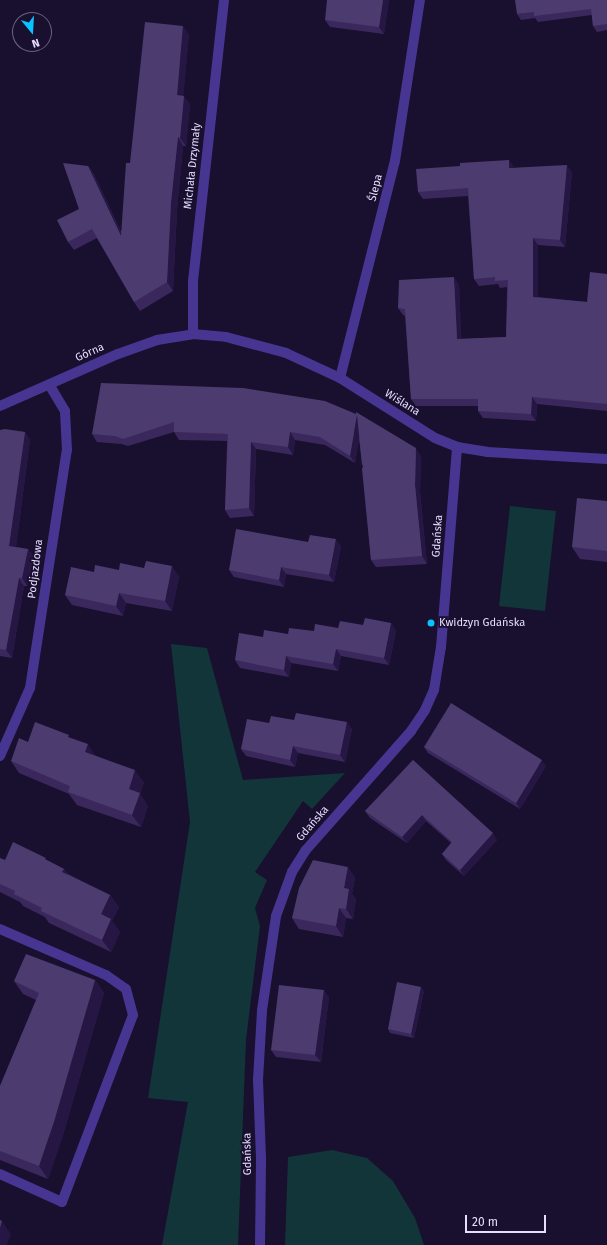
<!DOCTYPE html>
<html>
<head>
<meta charset="utf-8">
<style>
  body { margin:0 }
  #map { position:relative; width:607px; height:1245px; overflow:hidden; background:#190f2e; font-family:"Fira Sans",sans-serif }
  div>[style] { position:absolute }
  .green>* { inset:0; background:#123539 }
  .minor>* { height:10px; margin:-5px; padding:0 5px; transform-origin:5px; border-radius:5px; background:#473691 }
  .tertiary>* { height:10px; margin:-5px; padding:0 5px; transform-origin:5px; border-radius:5px; background:#473691 }
  .wall>* { inset:0; background:#3a285d }
  .shaded-wall>* { inset:0; background:#251643 }
  .building>* { inset:0; background:#4c3b6f }
  .dots>* { width:11px; height:11px; translate:-50% -50%; box-sizing:border-box; border:2px solid #190f2e; border-radius:50% }
  span { translate:-50% -50%; white-space:nowrap; text-align:center; line-height:1.15; -webkit-text-stroke:3.5px #190f2e; paint-order:stroke }
  .street-label { font-size:11px; color:#e6ddff }
  .poi-label { font-size:11px; color:#e6ddff }
  .left { translate:0 -50%; text-align:left }
  .north { position:absolute; left:12px; top:12px; width:40px; height:40px; box-sizing:border-box; background:#190f2e; border:1px solid #6b6182; border-radius:50%; rotate:162deg; font-size:11px; font-weight:700; line-height:16px; text-align:center; color:#e6ddff }
  .north::after { content:''; display:block; margin:auto; width:14px; height:18px; background:#09c2ff; clip-path:polygon(50% 0,100% 100%,50% 72%,0 100%) }
  .scale { position:absolute; left:465px; top:1215px; width:81px; height:18px; box-sizing:border-box; border:2px solid #e6ddff; border-top:0; padding-left:5px; font-size:12px; line-height:14px; white-space:nowrap; color:#e6ddff; -webkit-text-stroke:3px #190f2e; paint-order:stroke }
</style>
</head>
<body>
<div id="map">
  <div class="green">
    <i style="clip-path:polygon(510px 506px,556px 511px,545px 611px,499px 606px)"></i>
    <i style="clip-path:polygon(171px 644px,207px 648px,243px 780px,345px 773px,312px 809px,303px 801px,255px 872px,267px 880px,255px 908px,260px 926px,246px 1040px,238px 1245px,162px 1245px,188px 1102px,148px 1098px,190px 822px)"></i>
    <i style="clip-path:polygon(332px 1150px,367px 1158px,393px 1181px,415px 1218px,424px 1245px,285px 1245px,288px 1157px)"></i>
  </div>
  <div class="minor">
    <i style="left:193px;top:334px;width:53px;rotate:-90deg"></i>
    <i style="left:193px;top:281px;width:283px;rotate:-83.7deg"></i>
    <i style="left:340px;top:378px;width:224px;rotate:-75.8deg"></i>
    <i style="left:395px;top:161px;width:163px;rotate:-81.2deg"></i>
    <i style="left:0;top:756px;width:74px;rotate:-66.2deg"></i>
    <i style="left:30px;top:688px;width:241px;rotate:-81.2deg"></i>
    <i style="left:67px;top:450px;width:39px;rotate:-93deg"></i>
    <i style="left:65px;top:411px;width:31px;rotate:-121deg"></i>
    <i style="left:0;top:929px;width:116px;rotate:23.5deg"></i>
    <i style="left:106px;top:975px;width:24px;rotate:35deg"></i>
    <i style="left:126px;top:989px;width:27px;rotate:75deg"></i>
    <i style="left:133px;top:1015px;width:200px;rotate:110.8deg"></i>
    <i style="left:62px;top:1202px;width:68px;rotate:-155.7deg"></i>
    <i style="left:260px;top:1245px;width:87px;rotate:-89.3deg"></i>
    <i style="left:261px;top:1158px;width:78px;rotate:-92.2deg"></i>
    <i style="left:258px;top:1080px;width:70px;rotate:-86.7deg"></i>
    <i style="left:262px;top:1010px;width:95px;rotate:-81.5deg"></i>
    <i style="left:276px;top:916px;width:47px;rotate:-70deg"></i>
    <i style="left:292px;top:872px;width:25px;rotate:-58deg"></i>
    <i style="left:305px;top:851px;width:160px;rotate:-48.5deg"></i>
    <i style="left:411px;top:731px;width:25px;rotate:-56deg"></i>
    <i style="left:425px;top:710px;width:22px;rotate:-66deg"></i>
    <i style="left:434px;top:690px;width:44px;rotate:-80.8deg"></i>
    <i style="left:441px;top:647px;width:201px;rotate:-85.4deg"></i>
  </div>
  <div class="tertiary">
    <i style="left:0;top:406px;width:129px;rotate:-23.8deg"></i>
    <i style="left:118px;top:354px;width:41px;rotate:-19.7deg"></i>
    <i style="left:157px;top:340px;width:36px;rotate:-9deg"></i>
    <i style="left:193px;top:334px;width:33px;rotate:5deg"></i>
    <i style="left:226px;top:337px;width:62px;rotate:14.9deg"></i>
    <i style="left:286px;top:353px;width:60px;rotate:24.8deg"></i>
    <i style="left:340px;top:378px;width:112px;rotate:32.3deg"></i>
    <i style="left:435px;top:438px;width:24px;rotate:22deg"></i>
    <i style="left:457px;top:447px;width:30px;rotate:9deg"></i>
    <i style="left:487px;top:452px;width:120px;rotate:3.3deg"></i>
  </div>
  <div class="wall">
    <i style="clip-path:polygon(389px 0,384px 34px,330px 27px,325px 20px)"></i>
    <i style="clip-path:polygon(607px 0,607px 30px,597px 32px,593px 26px,592px 15px,538px 22px,535px 18px,521px 20px,517px 14px)"></i>
    <i style="clip-path:polygon(189px 34px,183px 96px,190px 104px,186px 146px,183px 146px,177px 210px,173px 291px,140px 311px,134px 302px,97px 238px,74px 250px,68px 242px,79px 209px,88px 166px,94px 174px,121px 232px)"></i>
    <i style="clip-path:polygon(514px 168px,572px 172px,565px 247px,538px 245px,538px 297px,587px 302px,607px 274px,607px 411px,537px 404px,536px 421px,483px 418px,478px 411px,478px 406px,416px 406px,411px 399px,405px 316px,403px 315px,398px 308px,459px 284px,461px 339px,506px 337px,507px 287px,500px 288px,498px 284px,479px 286px,474px 279px,468px 196px,423px 199px,418px 192px)"></i>
    <i style="clip-path:polygon(243px 388px,421px 456px,420px 492px,427px 564px,376px 567px,371px 560px,363px 466px,362px 464px,359px 439px,355px 463px,325px 445px,295px 440px,293px 455px,256px 449px,254px 516px,230px 518px,225px 510px,227px 441px,179px 440px,174px 432px,128px 446px,121px 444px,97px 442px,92px 434px)"></i>
    <i style="clip-path:polygon(0 430px,25px 432px,30px 440px,16px 547px,28px 549px,34px 557px,27px 586px,24px 586px,12px 658px,0 656px)"></i>
    <i style="clip-path:polygon(607px 501px,607px 562px,580px 559px,572px 547px)"></i>
    <i style="clip-path:polygon(308px 542px,341px 546px,334px 582px,286px 574px,284px 587px,234px 577px,229px 570px)"></i>
    <i style="clip-path:polygon(119px 570px,179px 576px,172px 611px,126px 603px,123px 616px,72px 605px,65px 595px,94px 572px)"></i>
    <i style="clip-path:polygon(391px 623px,396px 631px,389px 665px,341px 656px,338px 671px,291px 663px,289px 677px,240px 668px,235px 660px,263px 637px,363px 625px)"></i>
    <i style="clip-path:polygon(294px 720px,352px 729px,345px 762px,298px 753px,295px 767px,246px 756px,241px 749px,269px 723px)"></i>
    <i style="clip-path:polygon(72px 739px,96px 756px,144px 782px,140px 794px,148px 806px,141px 827px,77px 805px,69px 794px,19px 773px,11px 761px,28px 742px)"></i>
    <i style="clip-path:polygon(424px 747px,546px 766px,520px 809px,428px 753px)"></i>
    <i style="clip-path:polygon(413px 760px,497px 840px,464px 876px,446px 860px,442px 854px,451px 843px,426px 821px,407px 843px,370px 818px,365px 811px)"></i>
    <i style="clip-path:polygon(0 858px,5px 860px,48px 861px,64px 869px,68px 874px,110px 895px,119px 907px,112px 921px,120px 932px,111px 952px,49px 923px,45px 917px,23px 906px,20px 902px,0 892px)"></i>
    <i style="clip-path:polygon(355px 877px,352px 894px,356px 899px,353px 919px,346px 918px,343px 937px,299px 929px,292px 918px)"></i>
    <i style="clip-path:polygon(95px 980px,104px 993px,63px 1135px,48px 1179px,0 1160px,0 1086px,36px 1000px,23px 994px,14px 981px)"></i>
    <i style="clip-path:polygon(424px 991px,414px 1038px,390px 1033px,388px 1029px)"></i>
    <i style="clip-path:polygon(329px 997px,321px 1062px,276px 1057px,271px 1050px)"></i>
  </div>
  <div class="shaded-wall">
    <i style="clip-path:polygon(383px 0,389px 0,384px 34px,379px 27px)"></i>
    <i style="clip-path:polygon(183px 26px,189px 34px,183px 103px,177px 95px)"></i>
    <i style="clip-path:polygon(184px 96px,190px 104px,186px 146px,180px 138px)"></i>
    <i style="clip-path:polygon(178px 137px,183px 146px,177px 210px,173px 291px,167px 282px,171px 202px)"></i>
    <i style="clip-path:polygon(509px 160px,514px 167px,509px 168px)"></i>
    <i style="clip-path:polygon(567px 165px,572px 172px,565px 247px,560px 240px)"></i>
    <i style="clip-path:polygon(88px 166px,94px 174px,126px 244px,121px 236px)"></i>
    <i style="clip-path:polygon(533px 238px,538px 245px,538px 304px,533px 297px)"></i>
    <i style="clip-path:polygon(454px 277px,459px 284px,462px 346px,457px 339px)"></i>
    <i style="clip-path:polygon(532px 397px,537px 404px,536px 421px,531px 414px)"></i>
    <i style="clip-path:polygon(357px 415px,362px 423px,355px 463px,350px 456px)"></i>
    <i style="clip-path:polygon(25px 432px,30px 440px,15px 554px,9px 546px)"></i>
    <i style="clip-path:polygon(290px 432px,295px 440px,293px 455px,288px 447px)"></i>
    <i style="clip-path:polygon(251px 442px,256px 449px,254px 516px,249px 508px)"></i>
    <i style="clip-path:polygon(416px 448px,421px 456px,420px 492px,427px 564px,422px 556px,415px 485px)"></i>
    <i style="clip-path:polygon(336px 539px,341px 546px,334px 582px,329px 575px)"></i>
    <i style="clip-path:polygon(28px 549px,34px 557px,27px 586px,22px 578px)"></i>
    <i style="clip-path:polygon(172px 566px,179px 576px,172px 611px,165px 601px)"></i>
    <i style="clip-path:polygon(281px 567px,286px 574px,284px 587px,279px 580px)"></i>
    <i style="clip-path:polygon(19px 578px,24px 586px,12px 658px,6px 650px)"></i>
    <i style="clip-path:polygon(119px 593px,126px 603px,123px 616px,116px 606px)"></i>
    <i style="clip-path:polygon(391px 623px,396px 631px,389px 665px,384px 658px)"></i>
    <i style="clip-path:polygon(336px 649px,341px 656px,338px 671px,333px 664px)"></i>
    <i style="clip-path:polygon(286px 656px,291px 663px,289px 677px,284px 670px)"></i>
    <i style="clip-path:polygon(347px 722px,352px 729px,345px 762px,340px 755px)"></i>
    <i style="clip-path:polygon(88px 744px,96px 757px,85px 752px)"></i>
    <i style="clip-path:polygon(293px 746px,298px 753px,295px 767px,290px 760px)"></i>
    <i style="clip-path:polygon(542px 760px,546px 766px,520px 809px,516px 803px)"></i>
    <i style="clip-path:polygon(135px 770px,144px 782px,140px 794px,148px 806px,141px 827px,132px 815px,129px 789px)"></i>
    <i style="clip-path:polygon(422px 815px,426px 821px,407px 843px,402px 837px)"></i>
    <i style="clip-path:polygon(493px 833px,497px 840px,464px 876px,460px 870px)"></i>
    <i style="clip-path:polygon(348px 867px,355px 877px,352px 894px,356px 899px,353px 919px,346px 909px,344px 888px)"></i>
    <i style="clip-path:polygon(64px 869px,72px 881px,62px 872px)"></i>
    <i style="clip-path:polygon(110px 895px,119px 907px,112px 921px,120px 932px,111px 952px,102px 940px,101px 914px)"></i>
    <i style="clip-path:polygon(339px 908px,346px 918px,343px 937px,336px 926px)"></i>
    <i style="clip-path:polygon(95px 980px,104px 993px,63px 1135px,48px 1179px,39px 1166px)"></i>
    <i style="clip-path:polygon(421px 987px,424px 991px,414px 1038px,411px 1034px)"></i>
    <i style="clip-path:polygon(324px 990px,329px 997px,321px 1062px,315px 1055px)"></i>
    <i style="clip-path:polygon(2px 1221px,11px 1234px,7px 1245px,0 1245px,0 1228px)"></i>
  </div>
  <div class="building">
    <i style="clip-path:polygon(327px 0,383px 0,379px 27px,325px 20px)"></i>
    <i style="clip-path:polygon(515px 0,607px 0,607px 24px,593px 26px,591px 9px,534px 16px,534px 12px,517px 14px)"></i>
    <i style="clip-path:polygon(145px 22px,183px 26px,177px 95px,184px 96px,180px 138px,178px 137px,171px 202px,167px 282px,134px 302px,92px 229px,68px 242px,57px 220px,79px 209px,63px 163px,88px 166px,121px 236px,126px 163px,130px 163px)"></i>
    <i style="clip-path:polygon(509px 160px,509px 168px,567px 165px,560px 240px,533px 238px,533px 297px,587px 302px,590px 272px,607px 274px,607px 404px,532px 397px,531px 414px,478px 411px,478px 399px,411px 399px,405px 309px,398px 308px,399px 280px,454px 277px,457px 339px,506px 337px,508px 280px,495px 281px,495px 277px,474px 279px,468px 188px,418px 192px,416px 169px,460px 166px,460px 163px)"></i>
    <i style="clip-path:polygon(101px 383px,243px 388px,325px 401px,356px 414px,356px 412px,416px 448px,415px 485px,422px 556px,371px 560px,362px 469px,363px 466px,362px 464px,357px 415px,350px 456px,320px 437px,290px 432px,288px 447px,251px 442px,249px 508px,225px 510px,228px 434px,174px 432px,174px 422px,123px 439px,115px 436px,92px 434px)"></i>
    <i style="clip-path:polygon(5px 429px,25px 432px,9px 546px,28px 549px,22px 578px,19px 578px,6px 650px,0 649px,0 430px)"></i>
    <i style="clip-path:polygon(577px 498px,607px 501px,607px 551px,572px 547px)"></i>
    <i style="clip-path:polygon(236px 529px,308px 542px,310px 535px,336px 539px,329px 575px,281px 567px,279px 580px,229px 570px)"></i>
    <i style="clip-path:polygon(146px 561px,172px 566px,165px 601px,119px 593px,116px 606px,65px 595px,71px 567px,94px 572px,95px 565px,119px 570px,120px 563px,144px 568px)"></i>
    <i style="clip-path:polygon(365px 618px,391px 623px,384px 658px,336px 649px,333px 664px,286px 656px,284px 670px,235px 660px,239px 633px,263px 637px,264px 630px,288px 634px,289px 628px,314px 631px,315px 624px,338px 628px,340px 621px,363px 625px)"></i>
    <i style="clip-path:polygon(451px 703px,542px 760px,516px 803px,424px 747px)"></i>
    <i style="clip-path:polygon(296px 713px,347px 722px,340px 755px,293px 746px,290px 760px,241px 749px,247px 719px,269px 723px,271px 716px,294px 720px)"></i>
    <i style="clip-path:polygon(35px 722px,69px 735px,68px 737px,88px 744px,85px 752px,135px 770px,129px 789px,140px 793px,132px 815px,68px 792px,70px 786px,11px 761px,19px 738px,28px 742px)"></i>
    <i style="clip-path:polygon(413px 760px,493px 833px,460px 870px,442px 854px,452px 842px,422px 815px,402px 837px,365px 811px)"></i>
    <i style="clip-path:polygon(13px 842px,46px 858px,45px 859px,64px 869px,62px 872px,110px 895px,101px 914px,111px 919px,102px 940px,41px 911px,42px 908px,14px 894px,15px 891px,0 884px,0 858px,5px 860px)"></i>
    <i style="clip-path:polygon(313px 860px,348px 867px,344px 888px,349px 889px,346px 909px,339px 908px,336px 926px,292px 918px,299px 888px)"></i>
    <i style="clip-path:polygon(26px 954px,95px 980px,54px 1122px,39px 1166px,0 1151px,0 1086px,39px 993px,14px 981px)"></i>
    <i style="clip-path:polygon(397px 982px,421px 987px,411px 1034px,388px 1029px)"></i>
    <i style="clip-path:polygon(279px 985px,324px 990px,315px 1055px,271px 1050px)"></i>
    <i style="clip-path:polygon(0 1220px,2px 1221px,0 1228px)"></i>
  </div>
  <div class="dots">
    <i style="left:431px;top:623px;background:#09c2ff"></i>
  </div>
  <div class="street-label">
    <span style="left:193px;top:166px;rotate:-84deg">Michała Drzymały</span>
    <span style="left:376px;top:188px;rotate:-76deg">Ślepa</span>
    <span style="left:90px;top:353px;rotate:-24deg">Górna</span>
    <span style="left:402px;top:403px;rotate:32deg">Wiślana</span>
    <span style="left:438px;top:536px;rotate:-86deg">Gdańska</span>
    <span style="left:36px;top:569px;rotate:-83deg">Podjazdowa</span>
    <span style="left:313px;top:824px;rotate:-49deg">Gdańska</span>
    <span style="left:248px;top:1154px;rotate:-91deg">Gdańska</span>
  </div>
  <div class="poi-label">
    <span class="left" style="left:439px;top:623px">Kwidzyn Gdańska</span>
  </div>
  <div class="north">N</div>
  <div class="scale">20 m</div>
</div>
</body>
</html>
